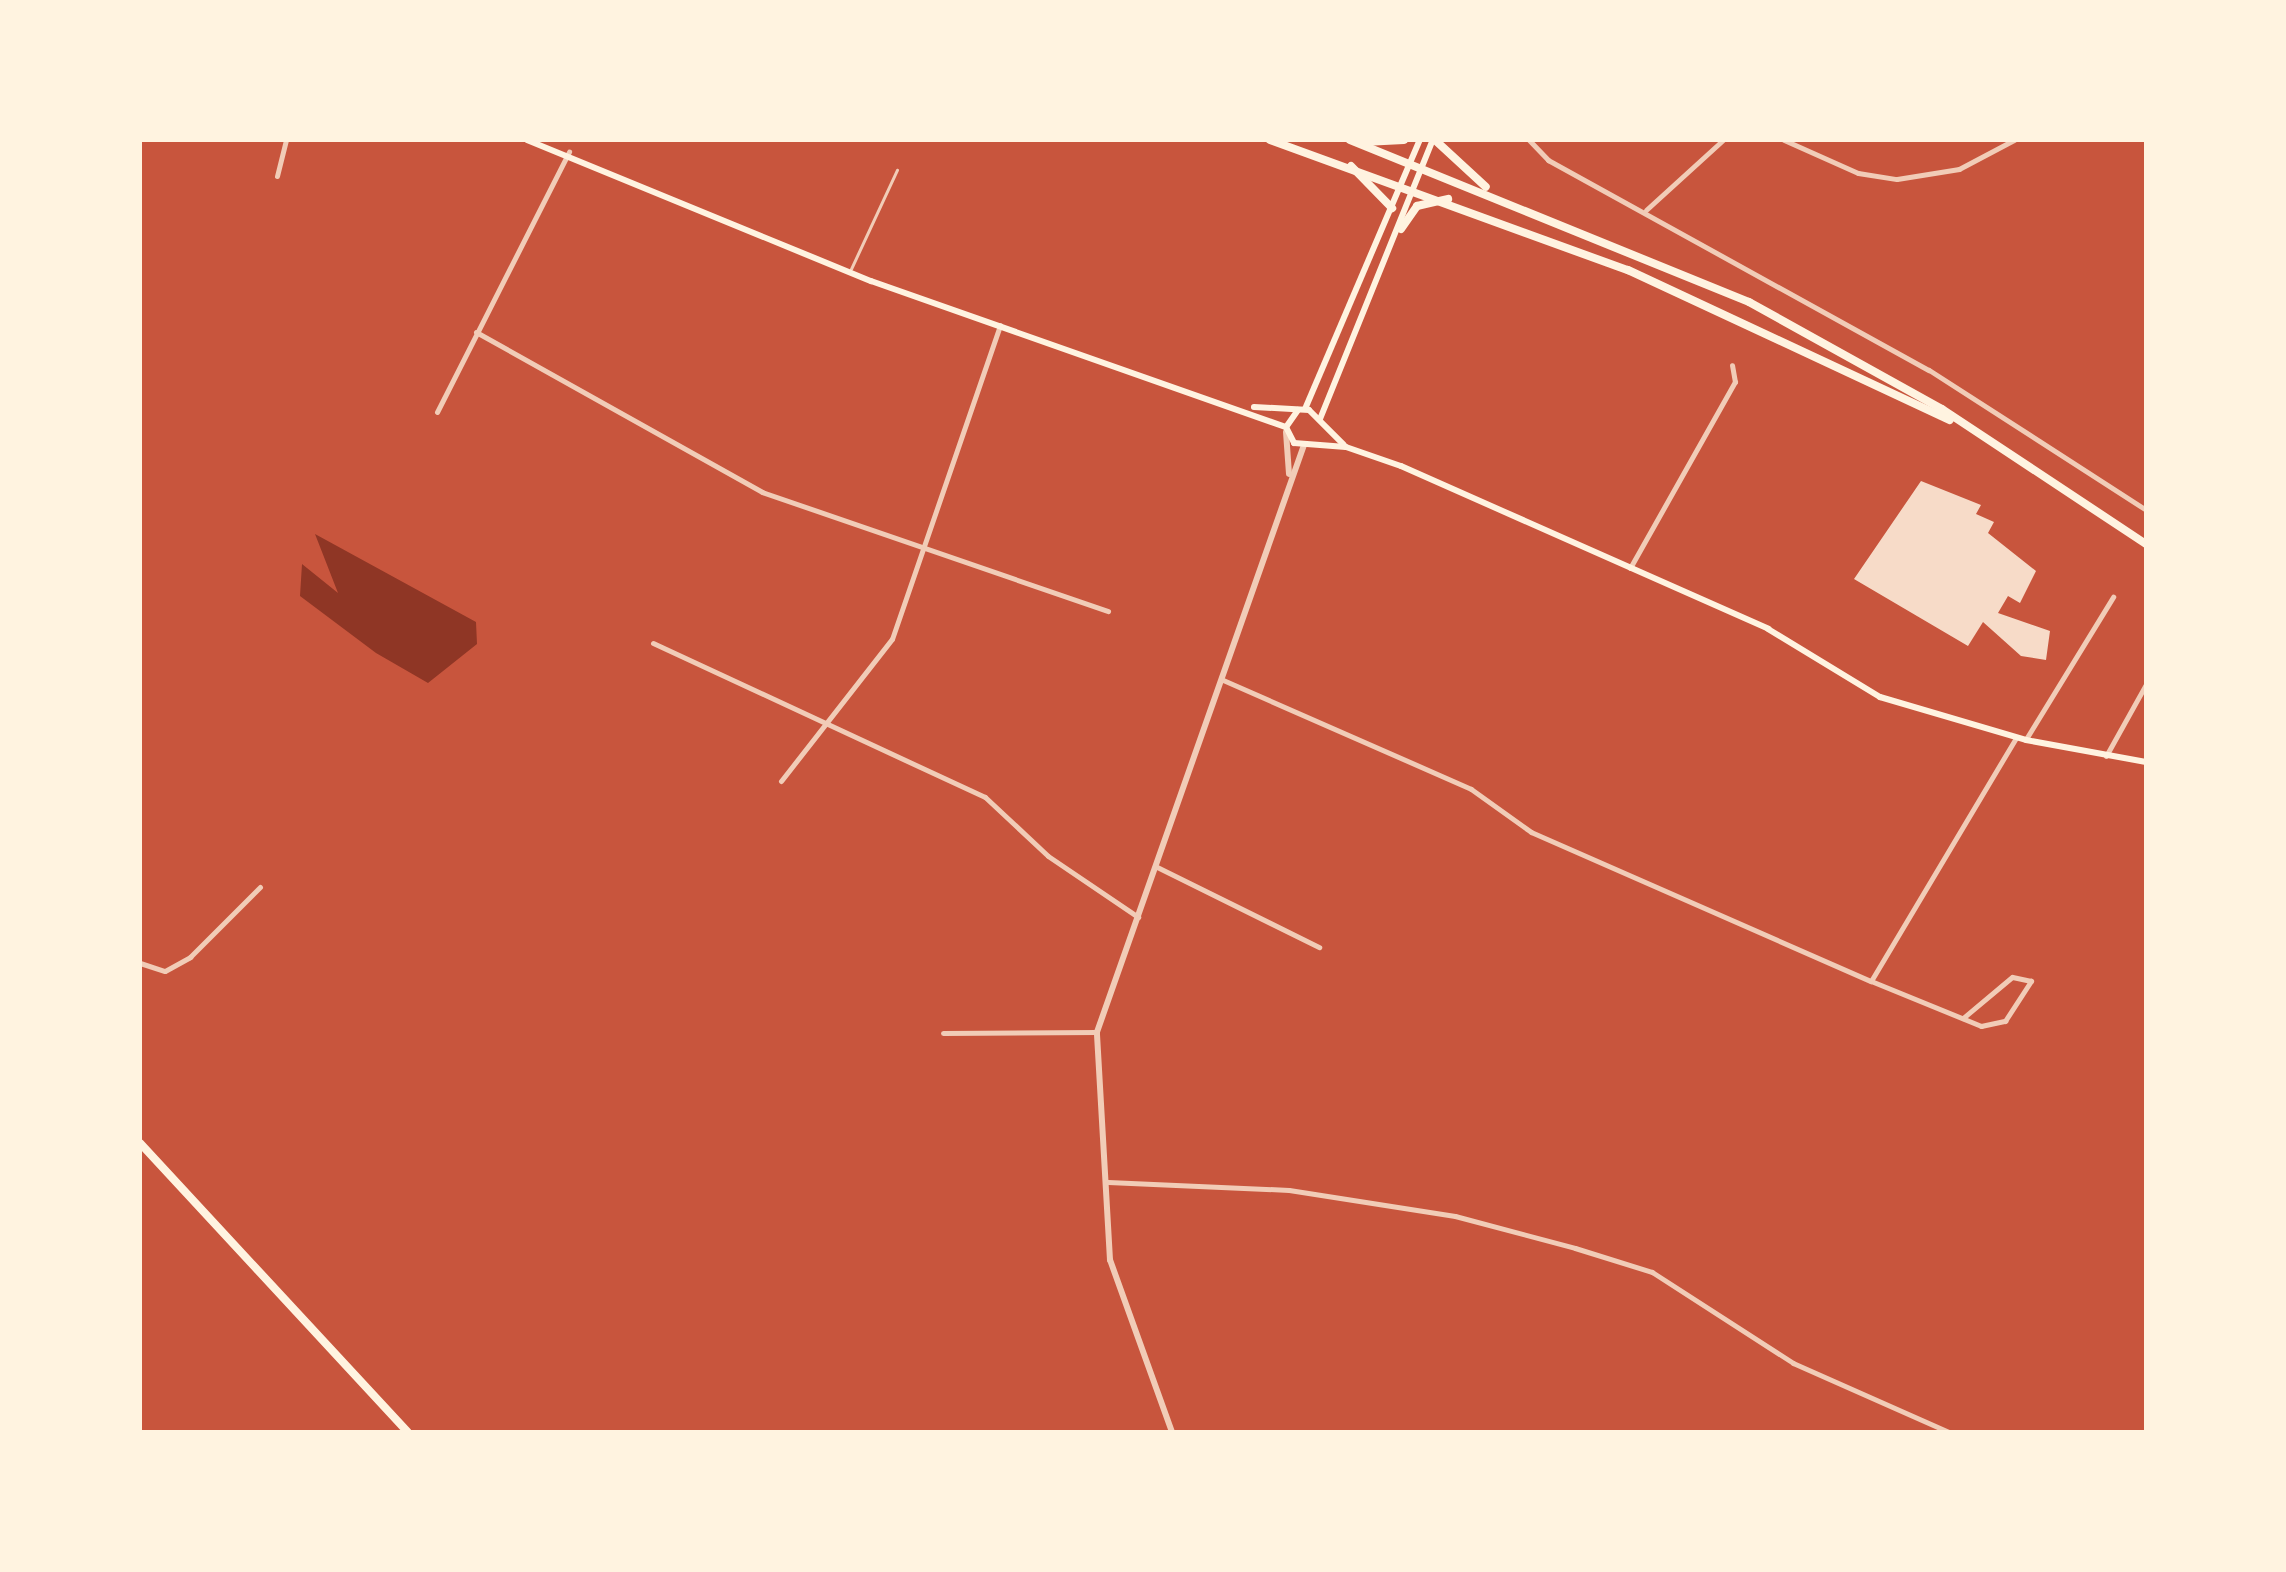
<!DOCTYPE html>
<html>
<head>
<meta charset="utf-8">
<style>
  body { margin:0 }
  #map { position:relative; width:2286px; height:1572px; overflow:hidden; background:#c8553d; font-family:"Roboto Condensed",sans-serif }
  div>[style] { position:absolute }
  .water>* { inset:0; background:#8f3625 }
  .building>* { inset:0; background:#f7dbc8 }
  .service>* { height:2.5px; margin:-1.25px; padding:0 1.25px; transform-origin:1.25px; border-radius:1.25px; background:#f1ccb7 }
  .minor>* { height:5px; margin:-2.5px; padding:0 2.5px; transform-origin:2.5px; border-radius:2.5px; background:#f1ccb7 }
  .tertiary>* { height:6px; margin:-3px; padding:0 3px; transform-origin:3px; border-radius:3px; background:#f1ccb7 }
  .secondary>* { height:6px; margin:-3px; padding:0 3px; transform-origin:3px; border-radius:3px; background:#fff3e0 }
  .primary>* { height:8px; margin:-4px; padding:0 4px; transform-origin:4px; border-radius:4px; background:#fff3e0 }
  .trunk>* { height:8px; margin:-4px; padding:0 4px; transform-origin:4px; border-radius:4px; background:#fff3e0 }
  span { translate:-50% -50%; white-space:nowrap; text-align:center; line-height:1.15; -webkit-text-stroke:10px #fff3e0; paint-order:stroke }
  .frame { position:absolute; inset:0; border:142px solid #fff3e0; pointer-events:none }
</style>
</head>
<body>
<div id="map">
  <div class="water">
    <i style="clip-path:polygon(315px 534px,476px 622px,477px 644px,428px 683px,376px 653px,300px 596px,302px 564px,338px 593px)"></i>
  </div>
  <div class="building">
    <i style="clip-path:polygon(1921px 481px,1981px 505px,1976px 514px,1994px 522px,1988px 533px,2036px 571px,2020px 603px,2008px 596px,1998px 613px,2050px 631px,2046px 660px,2021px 656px,1983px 622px,1968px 646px,1854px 579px)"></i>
  </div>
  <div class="service">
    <i style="left:851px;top:269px;width:109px;rotate:-65.1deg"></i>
  </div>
  <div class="minor">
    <i style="left:1529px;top:140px;width:28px;rotate:46deg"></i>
    <i style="left:1548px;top:160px;width:435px;rotate:28.9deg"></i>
    <i style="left:1929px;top:370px;width:258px;rotate:32.8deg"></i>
    <i style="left:1784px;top:140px;width:81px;rotate:24deg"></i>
    <i style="left:1858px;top:173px;width:39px;rotate:9deg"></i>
    <i style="left:1897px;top:179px;width:63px;rotate:-9.2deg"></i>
    <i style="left:1959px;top:169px;width:62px;rotate:-27.8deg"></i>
    <i style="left:277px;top:176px;width:37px;rotate:-76deg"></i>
    <i style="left:1646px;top:210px;width:104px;rotate:-42.3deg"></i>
    <i style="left:476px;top:332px;width:328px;rotate:29.2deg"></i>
    <i style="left:762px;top:492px;width:366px;rotate:19deg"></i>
    <i style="left:437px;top:412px;width:292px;rotate:-63.1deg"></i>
    <i style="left:1630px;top:568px;width:214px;rotate:-60.6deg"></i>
    <i style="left:1735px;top:382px;width:17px;rotate:-100deg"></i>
    <i style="left:653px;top:643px;width:366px;rotate:24.9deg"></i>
    <i style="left:985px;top:797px;width:86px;rotate:43.1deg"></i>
    <i style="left:1048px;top:856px;width:109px;rotate:34.1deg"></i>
    <i style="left:1223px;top:680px;width:271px;rotate:23.7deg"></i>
    <i style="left:1471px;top:789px;width:74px;rotate:35.6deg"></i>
    <i style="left:1531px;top:832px;width:371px;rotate:23.7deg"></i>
    <i style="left:1871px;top:981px;width:119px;rotate:22.2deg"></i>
    <i style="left:1981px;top:1026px;width:25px;rotate:-12deg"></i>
    <i style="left:2005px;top:1021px;width:48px;rotate:-57deg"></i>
    <i style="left:2031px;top:981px;width:19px;rotate:-168deg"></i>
    <i style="left:2012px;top:977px;width:64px;rotate:140.1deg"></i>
    <i style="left:2026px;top:739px;width:167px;rotate:-58.5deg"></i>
    <i style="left:2106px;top:756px;width:82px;rotate:-60.9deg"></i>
    <i style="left:781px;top:781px;width:180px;rotate:-52deg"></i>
    <i style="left:892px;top:639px;width:332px;rotate:-71deg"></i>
    <i style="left:1157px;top:867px;width:181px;rotate:26.3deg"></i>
    <i style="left:140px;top:963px;width:26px;rotate:18deg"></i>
    <i style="left:165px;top:971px;width:29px;rotate:-29deg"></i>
    <i style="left:190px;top:957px;width:99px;rotate:-45deg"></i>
    <i style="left:1871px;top:981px;width:283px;rotate:-59.2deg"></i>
    <i style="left:943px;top:1033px;width:154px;rotate:-0.4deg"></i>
    <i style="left:1108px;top:1182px;width:181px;rotate:2.5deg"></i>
    <i style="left:1289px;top:1190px;width:168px;rotate:8.9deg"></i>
    <i style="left:1455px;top:1216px;width:124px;rotate:14.9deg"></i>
    <i style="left:1575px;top:1248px;width:81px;rotate:17.3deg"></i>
    <i style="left:1652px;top:1272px;width:168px;rotate:32.8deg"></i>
    <i style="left:1793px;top:1363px;width:171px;rotate:23.9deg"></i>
  </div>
  <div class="tertiary">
    <i style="left:1286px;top:432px;width:42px;rotate:85.9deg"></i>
    <i style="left:1172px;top:1432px;width:183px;rotate:-109.8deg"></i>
    <i style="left:1110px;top:1260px;width:228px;rotate:-93.3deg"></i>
    <i style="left:1097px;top:1032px;width:622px;rotate:-70.58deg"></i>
  </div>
  <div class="secondary">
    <i style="left:527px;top:140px;width:372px;rotate:22.3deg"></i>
    <i style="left:871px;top:281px;width:440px;rotate:19.4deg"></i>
    <i style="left:1254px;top:407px;width:55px;rotate:3.1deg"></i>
    <i style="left:1309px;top:410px;width:49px;rotate:45deg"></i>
    <i style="left:1305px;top:409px;width:293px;rotate:-66.9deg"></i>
    <i style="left:1298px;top:410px;width:21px;rotate:125deg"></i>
    <i style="left:1286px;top:427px;width:18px;rotate:63deg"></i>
    <i style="left:1294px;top:443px;width:52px;rotate:4.4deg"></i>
    <i style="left:1346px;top:447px;width:58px;rotate:19.1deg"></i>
    <i style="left:1401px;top:466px;width:402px;rotate:23.9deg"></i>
    <i style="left:1768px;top:629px;width:131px;rotate:31.3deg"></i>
    <i style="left:1880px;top:697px;width:152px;rotate:16.4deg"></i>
    <i style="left:2026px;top:740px;width:122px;rotate:10.4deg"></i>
    <i style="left:1320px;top:419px;width:301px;rotate:-68deg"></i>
  </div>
  <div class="primary">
    <i style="left:140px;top:1143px;width:394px;rotate:47.2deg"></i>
  </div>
  <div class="trunk">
    <i style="left:1270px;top:140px;width:381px;rotate:20deg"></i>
    <i style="left:1628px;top:270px;width:355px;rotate:25deg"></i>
    <i style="left:1350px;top:140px;width:431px;rotate:22.1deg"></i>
    <i style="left:1749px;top:302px;width:221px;rotate:29deg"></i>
    <i style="left:1942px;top:409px;width:245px;rotate:33.5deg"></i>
    <i style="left:1435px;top:140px;width:69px;rotate:42.7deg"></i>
    <i style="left:1364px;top:142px;width:40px;rotate:-2.9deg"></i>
    <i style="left:1351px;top:166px;width:59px;rotate:45.7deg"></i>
    <i style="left:1401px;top:229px;width:28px;rotate:-55deg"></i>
    <i style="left:1417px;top:206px;width:32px;rotate:-13deg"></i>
  </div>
  <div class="frame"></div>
</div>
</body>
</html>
